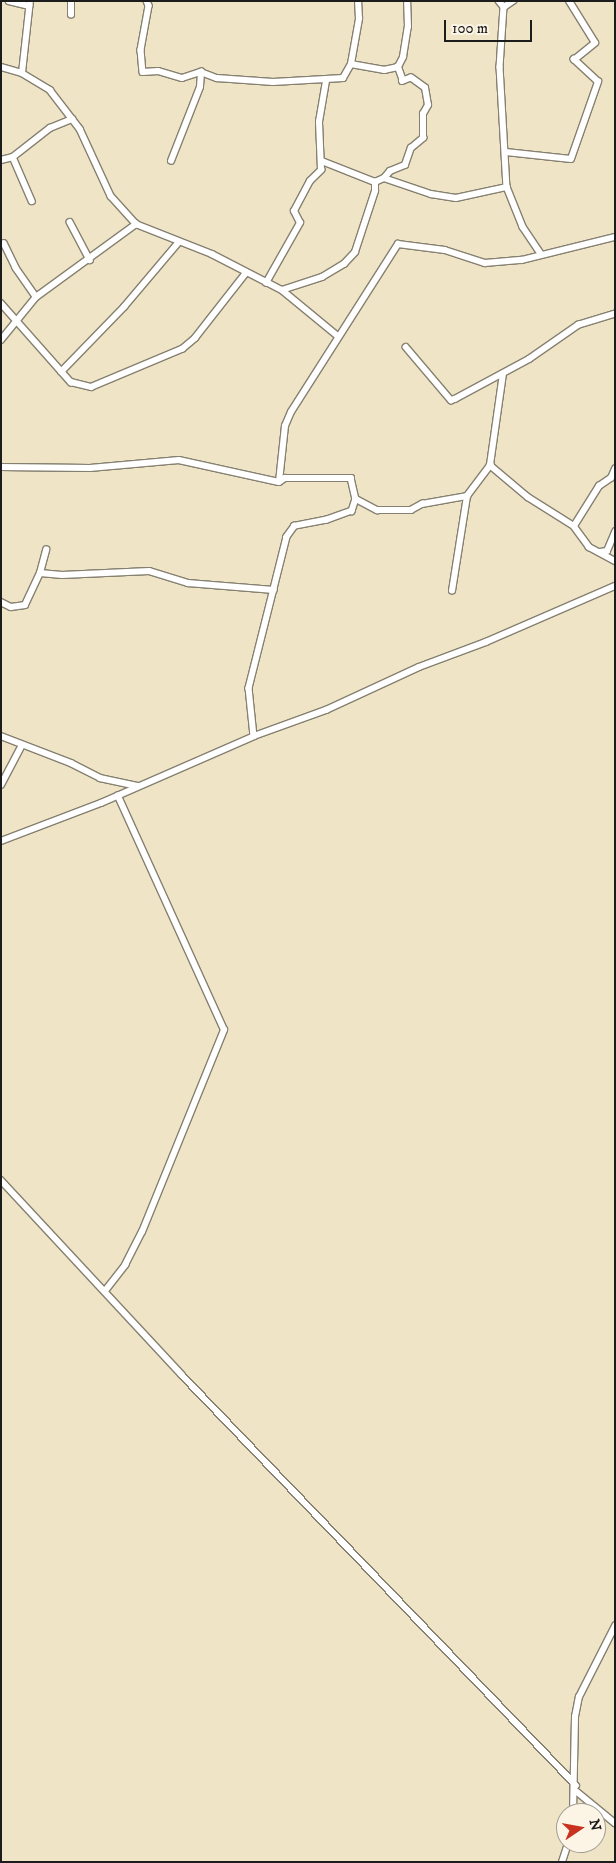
<!DOCTYPE html>
<html>
<head>
<meta charset="utf-8">
<style>
  body { margin:0 }
  #map { position:relative; width:616px; height:1863px; overflow:hidden; background:#efe5c6; font-family:"IM FELL DW Pica",serif }
  div>[style] { position:absolute }
  .roads { filter:drop-shadow(1px 0 #868071) drop-shadow(-1px 0 #868071) drop-shadow(0 1px #868071) drop-shadow(0 -1px #868071) }
  .minor>* { height:5.5px; margin:-2.75px; padding:0 2.75px; transform-origin:2.75px; border-radius:2.75px; background:#fff }
  span { translate:-50% -50%; white-space:nowrap; text-align:center; line-height:1.15; -webkit-text-stroke:5px #fcf5e5; paint-order:stroke }
  .frame { position:absolute; inset:0; border:2px solid #1c1c1c; pointer-events:none }
  .north { position:absolute; left:556px; top:1803px; width:50px; height:50px; box-sizing:border-box; background:#fcf5e5; border:1px solid #a29e95; border-radius:50%; rotate:78deg; font-size:14px; font-weight:700; line-height:20px; text-align:center; color:#1c1c1c }
  .north::after { content:''; display:block; margin:auto; width:18px; height:22px; background:#c8321e; clip-path:polygon(50% 0,100% 100%,50% 72%,0 100%) }
  .scale { position:absolute; left:444px; top:20px; width:88px; height:22px; box-sizing:border-box; border:2px solid #1c1c1c; border-top:0; padding-left:6px; font-size:15px; line-height:18px; white-space:nowrap; color:#1c1c1c; -webkit-text-stroke:4px #fcf5e5; paint-order:stroke }
</style>
</head>
<body>
<div id="map">
  <div class="roads">
    <div class="minor">
      <i style="left:9px;top:1px;width:21px;rotate:14deg"></i>
      <i style="left:147px;top:1px;width:5px;rotate:68deg"></i>
      <i style="left:149px;top:6px;width:45px;rotate:100.3deg"></i>
      <i style="left:141px;top:50px;width:22px;rotate:85deg"></i>
      <i style="left:143px;top:72px;width:15px;rotate:-4deg"></i>
      <i style="left:158px;top:71px;width:25px;rotate:16deg"></i>
      <i style="left:182px;top:78px;width:20px;rotate:-18deg"></i>
      <i style="left:201px;top:72px;width:17px;rotate:21deg"></i>
      <i style="left:217px;top:78px;width:56px;rotate:4.1deg"></i>
      <i style="left:273px;top:82px;width:70px;rotate:-3.3deg"></i>
      <i style="left:343px;top:78px;width:16px;rotate:-60deg"></i>
      <i style="left:351px;top:64px;width:46px;rotate:-79.9deg"></i>
      <i style="left:359px;top:19px;width:18px;rotate:-93deg"></i>
      <i style="left:499px;top:1px;width:8px;rotate:50deg"></i>
      <i style="left:504px;top:7px;width:60px;rotate:93.8deg"></i>
      <i style="left:500px;top:67px;width:120px;rotate:86.7deg"></i>
      <i style="left:507px;top:187px;width:43px;rotate:68.2deg"></i>
      <i style="left:523px;top:227px;width:32px;rotate:56deg"></i>
      <i style="left:504px;top:7px;width:11px;rotate:-34deg"></i>
      <i style="left:71px;top:15px;width:14px;rotate:-90deg"></i>
      <i style="left:351px;top:64px;width:34px;rotate:10deg"></i>
      <i style="left:384px;top:70px;width:14px;rotate:-12deg"></i>
      <i style="left:398px;top:67px;width:11px;rotate:-63deg"></i>
      <i style="left:403px;top:57px;width:30px;rotate:-81deg"></i>
      <i style="left:408px;top:27px;width:26px;rotate:-92deg"></i>
      <i style="left:1px;top:67px;width:22px;rotate:16deg"></i>
      <i style="left:22px;top:73px;width:33px;rotate:31deg"></i>
      <i style="left:50px;top:90px;width:49px;rotate:52.4deg"></i>
      <i style="left:80px;top:129px;width:74px;rotate:65.2deg"></i>
      <i style="left:111px;top:196px;width:38px;rotate:48deg"></i>
      <i style="left:136px;top:224px;width:82px;rotate:21.5deg"></i>
      <i style="left:212px;top:254px;width:79px;rotate:27.2deg"></i>
      <i style="left:282px;top:290px;width:72px;rotate:39.4deg"></i>
      <i style="left:22px;top:73px;width:72px;rotate:-83.7deg"></i>
      <i style="left:506px;top:152px;width:65px;rotate:6.1deg"></i>
      <i style="left:571px;top:159px;width:82px;rotate:-70.7deg"></i>
      <i style="left:598px;top:82px;width:33px;rotate:-137deg"></i>
      <i style="left:574px;top:60px;width:27px;rotate:-39deg"></i>
      <i style="left:595px;top:43px;width:49px;rotate:-121.8deg"></i>
      <i style="left:13px;top:157px;width:48px;rotate:66.6deg"></i>
      <i style="left:1px;top:160px;width:12px;rotate:-14deg"></i>
      <i style="left:13px;top:157px;width:47px;rotate:-38.1deg"></i>
      <i style="left:50px;top:128px;width:24px;rotate:-22deg"></i>
      <i style="left:171px;top:161px;width:79px;rotate:-68.6deg"></i>
      <i style="left:200px;top:87px;width:15px;rotate:-86deg"></i>
      <i style="left:322px;top:161px;width:57px;rotate:21.6deg"></i>
      <i style="left:375px;top:182px;width:10px;rotate:-24deg"></i>
      <i style="left:384px;top:178px;width:50px;rotate:18.8deg"></i>
      <i style="left:431px;top:194px;width:25px;rotate:9deg"></i>
      <i style="left:456px;top:198px;width:52px;rotate:-12.2deg"></i>
      <i style="left:384px;top:178px;width:9px;rotate:-49deg"></i>
      <i style="left:390px;top:171px;width:16px;rotate:-22deg"></i>
      <i style="left:405px;top:165px;width:18px;rotate:-71deg"></i>
      <i style="left:411px;top:148px;width:16px;rotate:-40deg"></i>
      <i style="left:423px;top:138px;width:24px;rotate:-90deg"></i>
      <i style="left:423px;top:114px;width:10px;rotate:-61deg"></i>
      <i style="left:428px;top:105px;width:17px;rotate:-100deg"></i>
      <i style="left:425px;top:88px;width:17px;rotate:-144deg"></i>
      <i style="left:411px;top:78px;width:9px;rotate:159deg"></i>
      <i style="left:403px;top:81px;width:15px;rotate:-110deg"></i>
      <i style="left:70px;top:222px;width:43px;rotate:62.2deg"></i>
      <i style="left:4px;top:243px;width:28px;rotate:64deg"></i>
      <i style="left:16px;top:268px;width:35px;rotate:55deg"></i>
      <i style="left:266px;top:283px;width:69px;rotate:-60.5deg"></i>
      <i style="left:300px;top:223px;width:13px;rotate:-117deg"></i>
      <i style="left:294px;top:211px;width:34px;rotate:-62deg"></i>
      <i style="left:310px;top:181px;width:16px;rotate:-45deg"></i>
      <i style="left:321px;top:170px;width:48px;rotate:-92.4deg"></i>
      <i style="left:319px;top:122px;width:42px;rotate:-80.3deg"></i>
      <i style="left:282px;top:290px;width:42px;rotate:-18deg"></i>
      <i style="left:322px;top:277px;width:26px;rotate:-31deg"></i>
      <i style="left:344px;top:264px;width:16px;rotate:-47deg"></i>
      <i style="left:355px;top:252px;width:64px;rotate:-71.8deg"></i>
      <i style="left:375px;top:191px;width:9px;rotate:-90deg"></i>
      <i style="left:1px;top:303px;width:106px;rotate:48.5deg"></i>
      <i style="left:71px;top:382px;width:21px;rotate:14deg"></i>
      <i style="left:91px;top:387px;width:99px;rotate:-22.7deg"></i>
      <i style="left:182px;top:349px;width:17px;rotate:-40deg"></i>
      <i style="left:195px;top:338px;width:83px;rotate:-51.9deg"></i>
      <i style="left:1px;top:340px;width:55px;rotate:-50.9deg"></i>
      <i style="left:36px;top:297px;width:124px;rotate:-36.1deg"></i>
      <i style="left:406px;top:347px;width:70px;rotate:49.7deg"></i>
      <i style="left:451px;top:400px;width:4px;rotate:-14deg"></i>
      <i style="left:455px;top:399px;width:84px;rotate:-28.4deg"></i>
      <i style="left:529px;top:359px;width:60px;rotate:-34.8deg"></i>
      <i style="left:578px;top:325px;width:39px;rotate:-17deg"></i>
      <i style="left:61px;top:372px;width:91px;rotate:-45.9deg"></i>
      <i style="left:124px;top:307px;width:85px;rotate:-49.8deg"></i>
      <i style="left:490px;top:465px;width:50px;rotate:40.1deg"></i>
      <i style="left:528px;top:497px;width:54px;rotate:32.2deg"></i>
      <i style="left:574px;top:526px;width:26px;rotate:54deg"></i>
      <i style="left:589px;top:547px;width:30px;rotate:28deg"></i>
      <i style="left:1px;top:467px;width:89px;rotate:0.6deg"></i>
      <i style="left:90px;top:468px;width:89px;rotate:-5.1deg"></i>
      <i style="left:179px;top:460px;width:102px;rotate:12.4deg"></i>
      <i style="left:279px;top:482px;width:7px;rotate:-34deg"></i>
      <i style="left:285px;top:478px;width:66px"></i>
      <i style="left:351px;top:478px;width:22px;rotate:77deg"></i>
      <i style="left:356px;top:499px;width:13px;rotate:108deg"></i>
      <i style="left:352px;top:511px;width:27px;rotate:160deg"></i>
      <i style="left:327px;top:520px;width:33px;rotate:169deg"></i>
      <i style="left:295px;top:526px;width:14px;rotate:126deg"></i>
      <i style="left:287px;top:537px;width:156px;rotate:104.1deg"></i>
      <i style="left:249px;top:688px;width:48px;rotate:84.1deg"></i>
      <i style="left:279px;top:482px;width:56px;rotate:-83.9deg"></i>
      <i style="left:285px;top:426px;width:15px;rotate:-67deg"></i>
      <i style="left:291px;top:412px;width:199px;rotate:-57.5deg"></i>
      <i style="left:398px;top:244px;width:47px;rotate:7.3deg"></i>
      <i style="left:445px;top:250px;width:42px;rotate:18deg"></i>
      <i style="left:485px;top:263px;width:37px;rotate:-5deg"></i>
      <i style="left:522px;top:260px;width:96px;rotate:-13.9deg"></i>
      <i style="left:356px;top:499px;width:24px;rotate:28deg"></i>
      <i style="left:377px;top:510px;width:34px"></i>
      <i style="left:411px;top:510px;width:13px;rotate:-29deg"></i>
      <i style="left:422px;top:504px;width:46px;rotate:-10.1deg"></i>
      <i style="left:574px;top:526px;width:47px;rotate:-58deg"></i>
      <i style="left:599px;top:486px;width:14px;rotate:-34deg"></i>
      <i style="left:611px;top:478px;width:10px;rotate:-66deg"></i>
      <i style="left:600px;top:552px;width:7px;rotate:-8deg"></i>
      <i style="left:607px;top:551px;width:21px;rotate:-67deg"></i>
      <i style="left:40px;top:573px;width:22px;rotate:5deg"></i>
      <i style="left:62px;top:575px;width:87px;rotate:-2.6deg"></i>
      <i style="left:149px;top:571px;width:41px;rotate:17.1deg"></i>
      <i style="left:188px;top:583px;width:86px;rotate:4.7deg"></i>
      <i style="left:452px;top:591px;width:96px;rotate:-81deg"></i>
      <i style="left:467px;top:496px;width:39px;rotate:-53deg"></i>
      <i style="left:490px;top:465px;width:92px;rotate:-81.9deg"></i>
      <i style="left:1px;top:602px;width:11px;rotate:27deg"></i>
      <i style="left:11px;top:607px;width:14px;rotate:-8deg"></i>
      <i style="left:25px;top:605px;width:35px;rotate:-65deg"></i>
      <i style="left:40px;top:573px;width:24px;rotate:-75deg"></i>
      <i style="left:1px;top:736px;width:75px;rotate:21.1deg"></i>
      <i style="left:71px;top:763px;width:33px;rotate:27deg"></i>
      <i style="left:100px;top:778px;width:38px;rotate:12deg"></i>
      <i style="left:1px;top:785px;width:45px;rotate:-62.3deg"></i>
      <i style="left:1px;top:841px;width:107px;rotate:-20.8deg"></i>
      <i style="left:101px;top:803px;width:167px;rotate:-23.6deg"></i>
      <i style="left:254px;top:736px;width:77px;rotate:-19.9deg"></i>
      <i style="left:326px;top:710px;width:102px;rotate:-24.8deg"></i>
      <i style="left:419px;top:667px;width:72px;rotate:-20.5deg"></i>
      <i style="left:486px;top:642px;width:141px;rotate:-23.5deg"></i>
      <i style="left:1px;top:1180px;width:266px;rotate:47.1deg"></i>
      <i style="left:182px;top:1375px;width:569px;rotate:46.14deg"></i>
      <i style="left:105px;top:1291px;width:33px;rotate:-52deg"></i>
      <i style="left:125px;top:1265px;width:37px;rotate:-63deg"></i>
      <i style="left:142px;top:1232px;width:218px;rotate:-67.9deg"></i>
      <i style="left:224px;top:1030px;width:257px;rotate:-114.4deg"></i>
      <i style="left:575px;top:1790px;width:52px;rotate:39.5deg"></i>
      <i style="left:573px;top:1813px;width:96px;rotate:-88.8deg"></i>
      <i style="left:575px;top:1717px;width:20px;rotate:-79deg"></i>
      <i style="left:579px;top:1697px;width:80px;rotate:-63.1deg"></i>
      <i style="left:562px;top:1862px;width:20px;rotate:-72deg"></i>
    </div>
  </div>
  <div class="frame"></div>
  <div class="north">N</div>
  <div class="scale">100 m</div>
</div>
</body>
</html>
